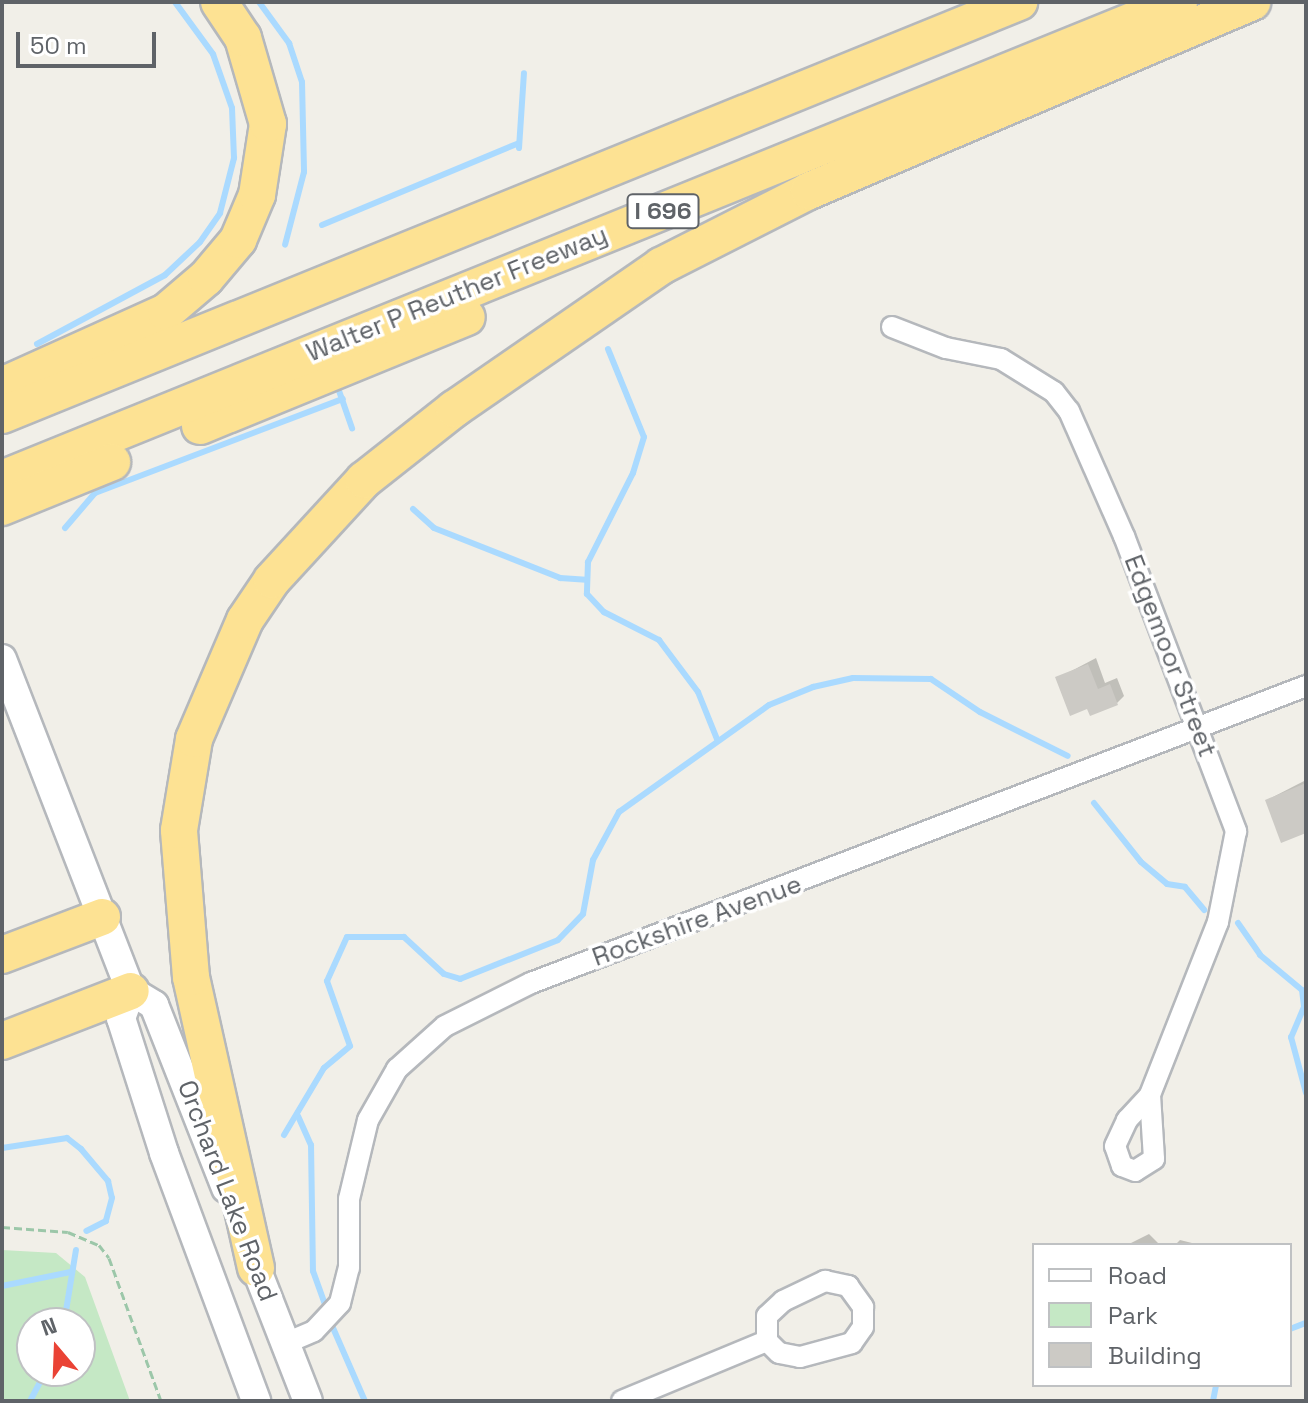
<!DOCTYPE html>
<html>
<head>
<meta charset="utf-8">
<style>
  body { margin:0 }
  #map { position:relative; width:1308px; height:1403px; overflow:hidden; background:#f1efe8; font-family:"Space Grotesk",sans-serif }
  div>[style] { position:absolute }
  .green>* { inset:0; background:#c5e8c5 }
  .shadow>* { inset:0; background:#0003 }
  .stream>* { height:6px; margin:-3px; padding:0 3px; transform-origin:3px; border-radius:3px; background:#aadaff }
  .building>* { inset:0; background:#cccac5 }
  .path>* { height:3px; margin-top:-1.5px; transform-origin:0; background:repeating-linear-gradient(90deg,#9cc7a9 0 8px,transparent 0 12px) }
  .roads { filter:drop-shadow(2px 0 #b5b8bc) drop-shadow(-2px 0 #b5b8bc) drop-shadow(0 2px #b5b8bc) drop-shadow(0 -2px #b5b8bc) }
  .minor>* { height:20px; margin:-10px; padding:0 10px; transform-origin:10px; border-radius:10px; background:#fff }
  .secondary>* { height:28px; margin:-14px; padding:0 14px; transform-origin:14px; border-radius:14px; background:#fff }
  .motorway>* { height:36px; margin:-18px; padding:0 18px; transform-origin:18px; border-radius:18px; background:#fde293 }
  span { translate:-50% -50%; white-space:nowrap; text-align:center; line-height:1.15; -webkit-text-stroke:7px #fff; paint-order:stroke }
  .shield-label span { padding:2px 6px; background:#fff; border:2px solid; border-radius:6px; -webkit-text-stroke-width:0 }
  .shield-label { font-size:24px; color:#5f6368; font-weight:700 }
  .street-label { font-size:26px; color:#5f6368 }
  .frame { position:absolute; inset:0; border:4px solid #5f6368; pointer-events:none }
  .legend { position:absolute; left:1032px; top:1243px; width:260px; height:144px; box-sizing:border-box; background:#fff; border:2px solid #bfc1c3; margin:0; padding:10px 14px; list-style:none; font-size:24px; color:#5f6368 }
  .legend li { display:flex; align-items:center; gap:16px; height:40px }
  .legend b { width:40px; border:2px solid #bfc1c3 }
  .north { position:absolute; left:16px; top:1307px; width:80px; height:80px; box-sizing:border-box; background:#fff; border:2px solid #bfc1c3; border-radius:50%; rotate:341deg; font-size:22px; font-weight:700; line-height:32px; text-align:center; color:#5f6368 }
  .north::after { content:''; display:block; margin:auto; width:28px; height:36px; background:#ea4335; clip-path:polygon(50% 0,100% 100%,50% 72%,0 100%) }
  .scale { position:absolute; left:16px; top:32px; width:140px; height:36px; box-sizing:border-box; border:4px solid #5f6368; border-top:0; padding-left:10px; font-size:24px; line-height:28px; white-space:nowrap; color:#5f6368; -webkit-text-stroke:6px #fff; paint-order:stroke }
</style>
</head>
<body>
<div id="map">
  <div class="green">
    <i style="clip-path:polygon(evenodd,2px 1250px,56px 1253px,85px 1277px,130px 1401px,2px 1401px,2px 1250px,32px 1323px,80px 1323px,80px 1371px,32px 1371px,32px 1323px)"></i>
  </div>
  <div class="shadow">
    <i style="clip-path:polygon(1096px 658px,1105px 683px,1117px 678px,1124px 696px,1117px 703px,1058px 678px)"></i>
    <i style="clip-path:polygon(1306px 780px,1306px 831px,1267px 800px)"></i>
    <i style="clip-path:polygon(1149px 1234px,1160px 1245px,1128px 1245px,1129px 1244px)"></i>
    <i style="clip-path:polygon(1180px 1240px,1192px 1243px,1192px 1245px,1175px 1245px)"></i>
  </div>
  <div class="stream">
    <i style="left:259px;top:2px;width:51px;rotate:53.8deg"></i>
    <i style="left:289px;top:43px;width:41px;rotate:71.6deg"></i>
    <i style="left:302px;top:82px;width:90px;rotate:88.7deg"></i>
    <i style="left:304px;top:172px;width:75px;rotate:104.6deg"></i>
    <i style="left:519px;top:148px;width:75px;rotate:-86.2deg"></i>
    <i style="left:322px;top:225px;width:211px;rotate:-22.6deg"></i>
    <i style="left:37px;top:344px;width:145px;rotate:-28.3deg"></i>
    <i style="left:165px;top:275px;width:48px;rotate:-43.3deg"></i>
    <i style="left:200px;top:242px;width:35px;rotate:-55deg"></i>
    <i style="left:220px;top:213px;width:57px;rotate:-75.7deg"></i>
    <i style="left:234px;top:158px;width:50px;rotate:-92.3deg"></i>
    <i style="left:232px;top:108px;width:57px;rotate:-109.4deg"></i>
    <i style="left:213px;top:54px;width:64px;rotate:-126.2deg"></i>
    <i style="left:608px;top:349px;width:95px;rotate:67.8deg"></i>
    <i style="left:644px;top:437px;width:38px;rotate:107deg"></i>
    <i style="left:633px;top:473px;width:100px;rotate:116.8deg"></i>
    <i style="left:588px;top:562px;width:32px;rotate:92deg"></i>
    <i style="left:587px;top:594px;width:25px;rotate:47deg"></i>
    <i style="left:604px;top:612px;width:62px;rotate:27deg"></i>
    <i style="left:659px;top:640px;width:65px;rotate:53.1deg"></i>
    <i style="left:698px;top:692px;width:51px;rotate:68deg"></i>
    <i style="left:337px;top:385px;width:46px;rotate:70.8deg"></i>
    <i style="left:413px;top:509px;width:28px;rotate:42deg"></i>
    <i style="left:434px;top:528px;width:136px;rotate:21.6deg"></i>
    <i style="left:560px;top:578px;width:26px;rotate:4deg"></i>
    <i style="left:65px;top:528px;width:46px;rotate:-49.4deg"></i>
    <i style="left:95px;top:493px;width:265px;rotate:-20.8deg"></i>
    <i style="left:1094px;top:803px;width:75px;rotate:51.5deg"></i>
    <i style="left:1141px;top:862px;width:34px;rotate:40deg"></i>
    <i style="left:1167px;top:884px;width:18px;rotate:9deg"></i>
    <i style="left:1185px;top:887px;width:30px;rotate:50deg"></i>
    <i style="left:1238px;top:923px;width:39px;rotate:55deg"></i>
    <i style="left:1260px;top:955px;width:55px;rotate:39.8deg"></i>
    <i style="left:1302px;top:990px;width:17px;rotate:83deg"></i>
    <i style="left:1304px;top:1007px;width:33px;rotate:113deg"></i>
    <i style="left:1291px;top:1037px;width:58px;rotate:75deg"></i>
    <i style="left:298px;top:1116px;width:32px;rotate:66deg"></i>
    <i style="left:311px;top:1145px;width:126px;rotate:89.1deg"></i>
    <i style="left:313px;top:1271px;width:41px;rotate:70.3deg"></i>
    <i style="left:284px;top:1135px;width:78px;rotate:-59.2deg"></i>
    <i style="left:324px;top:1068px;width:34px;rotate:-40deg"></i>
    <i style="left:350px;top:1046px;width:69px;rotate:-109.5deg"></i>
    <i style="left:327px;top:981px;width:48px;rotate:-65.6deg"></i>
    <i style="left:347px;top:937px;width:57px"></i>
    <i style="left:404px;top:937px;width:54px;rotate:42.8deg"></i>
    <i style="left:444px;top:974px;width:17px;rotate:17deg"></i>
    <i style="left:460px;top:979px;width:105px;rotate:-21.7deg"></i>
    <i style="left:558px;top:940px;width:36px;rotate:-46deg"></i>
    <i style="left:583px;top:914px;width:55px;rotate:-79.5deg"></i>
    <i style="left:593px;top:860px;width:55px;rotate:-61.6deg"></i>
    <i style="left:619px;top:812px;width:184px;rotate:-35.5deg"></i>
    <i style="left:769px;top:705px;width:48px;rotate:-22.2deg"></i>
    <i style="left:813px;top:687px;width:41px;rotate:-12.7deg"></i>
    <i style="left:853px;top:678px;width:78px;rotate:0.7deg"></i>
    <i style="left:931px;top:679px;width:59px;rotate:34deg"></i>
    <i style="left:980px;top:712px;width:98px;rotate:26.6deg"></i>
    <i style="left:2px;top:1148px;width:66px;rotate:-8.7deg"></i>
    <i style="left:67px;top:1138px;width:18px;rotate:38deg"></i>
    <i style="left:81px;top:1149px;width:42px;rotate:49.8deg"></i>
    <i style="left:108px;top:1181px;width:17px;rotate:77deg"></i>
    <i style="left:112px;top:1198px;width:24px;rotate:105deg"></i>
    <i style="left:106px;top:1221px;width:22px;rotate:153deg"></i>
    <i style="left:2px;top:1286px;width:70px;rotate:-11.5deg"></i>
    <i style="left:330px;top:1321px;width:87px;rotate:66.4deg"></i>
    <i style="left:64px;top:1323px;width:74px;rotate:-80.7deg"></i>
    <i style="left:1290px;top:1329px;width:17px;rotate:-21deg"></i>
    <i style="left:30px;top:1401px;width:34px;rotate:-62deg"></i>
    <i style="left:1213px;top:1401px;width:16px;rotate:-79deg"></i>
  </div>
  <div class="building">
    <i style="clip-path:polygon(1088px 664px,1098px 689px,1110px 684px,1118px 705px,1090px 716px,1087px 709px,1070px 716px,1055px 677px)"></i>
    <i style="clip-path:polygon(1306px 783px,1306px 833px,1281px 843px,1265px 800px)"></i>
  </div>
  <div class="path">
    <i style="left:2px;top:1227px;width:66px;rotate:4.3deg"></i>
    <i style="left:68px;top:1232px;width:34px;rotate:23deg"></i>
    <i style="left:99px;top:1245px;width:16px;rotate:52deg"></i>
    <i style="left:109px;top:1258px;width:152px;rotate:70deg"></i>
  </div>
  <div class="roads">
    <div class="minor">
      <i style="left:892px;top:327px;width:58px;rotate:21.3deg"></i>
      <i style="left:946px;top:348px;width:56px;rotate:11.3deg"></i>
      <i style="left:1001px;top:359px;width:62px;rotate:31.9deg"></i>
      <i style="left:1054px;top:392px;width:24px;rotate:52deg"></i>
      <i style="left:1069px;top:411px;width:137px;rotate:66.3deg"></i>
      <i style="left:1124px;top:536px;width:316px;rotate:69.2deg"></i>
      <i style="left:1236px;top:831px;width:93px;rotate:101.2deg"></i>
      <i style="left:1218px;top:922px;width:186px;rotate:111.5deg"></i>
      <i style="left:1150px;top:1095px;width:64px;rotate:86.4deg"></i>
      <i style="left:1154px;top:1159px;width:22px;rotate:148deg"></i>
      <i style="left:1135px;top:1171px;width:14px;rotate:-159deg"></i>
      <i style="left:1122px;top:1166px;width:21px;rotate:-109deg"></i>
      <i style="left:1115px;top:1146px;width:29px;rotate:-65deg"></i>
      <i style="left:1127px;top:1120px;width:34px;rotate:-47deg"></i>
      <i style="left:825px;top:1281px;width:24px;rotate:12deg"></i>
      <i style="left:848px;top:1286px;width:26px;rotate:54deg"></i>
      <i style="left:863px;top:1307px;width:20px;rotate:90deg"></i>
      <i style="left:863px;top:1327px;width:19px;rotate:125deg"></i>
      <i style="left:852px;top:1343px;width:54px;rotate:164.9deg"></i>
      <i style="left:800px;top:1357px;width:21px;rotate:-169deg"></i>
      <i style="left:779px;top:1353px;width:17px;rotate:-135deg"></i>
      <i style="left:767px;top:1341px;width:25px;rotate:-90deg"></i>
      <i style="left:767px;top:1316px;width:22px;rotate:-43deg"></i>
      <i style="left:783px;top:1301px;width:47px;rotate:-25.5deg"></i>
      <i style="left:286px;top:1343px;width:30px;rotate:-23deg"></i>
      <i style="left:314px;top:1331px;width:38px;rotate:-47deg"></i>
      <i style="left:340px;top:1303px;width:36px;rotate:-76deg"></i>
      <i style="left:349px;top:1268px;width:69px;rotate:-90deg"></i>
      <i style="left:349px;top:1199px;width:81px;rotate:-76.5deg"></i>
      <i style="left:368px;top:1120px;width:59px;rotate:-60.4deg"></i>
      <i style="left:397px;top:1069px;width:64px;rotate:-41.9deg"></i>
      <i style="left:445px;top:1026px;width:96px;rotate:-26.6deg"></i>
      <i style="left:531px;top:983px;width:830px;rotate:-20.97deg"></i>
      <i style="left:622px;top:1401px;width:157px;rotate:-22.5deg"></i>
    </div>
    <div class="secondary">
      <i style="left:2px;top:659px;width:356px;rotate:68.8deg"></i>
      <i style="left:131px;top:991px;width:27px;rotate:31deg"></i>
      <i style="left:154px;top:1005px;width:197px;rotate:68.5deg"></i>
      <i style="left:131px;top:991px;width:29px;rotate:110deg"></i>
      <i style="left:121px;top:1018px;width:142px;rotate:72.3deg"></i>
      <i style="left:164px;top:1153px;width:265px;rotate:69.6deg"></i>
      <i style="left:249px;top:1250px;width:162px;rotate:68.7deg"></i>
    </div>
    <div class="motorway">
      <i style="left:2px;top:386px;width:180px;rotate:-24.3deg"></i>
      <i style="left:166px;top:312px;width:52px;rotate:-40.4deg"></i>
      <i style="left:206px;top:278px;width:50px;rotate:-49.9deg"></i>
      <i style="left:238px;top:240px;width:49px;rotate:-67.1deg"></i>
      <i style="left:257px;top:195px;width:72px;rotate:-81.2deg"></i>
      <i style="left:268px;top:124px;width:90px;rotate:-106.2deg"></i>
      <i style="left:243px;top:38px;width:43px;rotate:-123.7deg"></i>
      <i style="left:2px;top:415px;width:1098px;rotate:-22.1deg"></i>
      <i style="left:200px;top:426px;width:288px;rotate:-22.2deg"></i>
      <i style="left:2px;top:479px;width:1270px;rotate:-22.06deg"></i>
      <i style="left:2px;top:507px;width:119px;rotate:-22.2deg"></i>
      <i style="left:2px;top:955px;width:107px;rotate:-20.8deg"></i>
      <i style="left:2px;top:1041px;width:138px;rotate:-21.2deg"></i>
      <i style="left:256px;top:1268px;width:298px;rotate:-102.6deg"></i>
      <i style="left:191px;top:977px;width:147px;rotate:-94.7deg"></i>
      <i style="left:179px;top:830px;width:92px;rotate:-80.6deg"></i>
      <i style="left:194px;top:739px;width:129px;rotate:-66.8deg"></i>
      <i style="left:245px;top:620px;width:48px;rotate:-56deg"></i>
      <i style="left:272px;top:580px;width:136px;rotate:-47.4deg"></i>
      <i style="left:364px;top:480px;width:115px;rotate:-38.3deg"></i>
      <i style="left:454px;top:409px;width:252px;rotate:-34.6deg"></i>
      <i style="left:661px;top:266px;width:166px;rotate:-26.9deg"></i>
      <i style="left:809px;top:191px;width:482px;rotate:-23.1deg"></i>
    </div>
  </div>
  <div class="shield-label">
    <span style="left:663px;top:211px">I 696</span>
  </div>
  <div class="street-label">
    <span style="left:457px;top:294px;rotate:-22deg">Walter P Reuther Freeway</span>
    <span style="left:1170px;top:656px;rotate:69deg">Edgemoor Street</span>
    <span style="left:697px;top:921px;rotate:-20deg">Rockshire Avenue</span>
    <span style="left:227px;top:1191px;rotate:69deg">Orchard Lake Road</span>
  </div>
  <div class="frame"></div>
  <ul class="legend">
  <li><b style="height:10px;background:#fff"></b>Road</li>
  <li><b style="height:22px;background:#c5e8c5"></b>Park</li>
  <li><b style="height:22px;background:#cccac5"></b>Building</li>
  </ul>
  <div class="north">N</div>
  <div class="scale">50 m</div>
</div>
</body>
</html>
